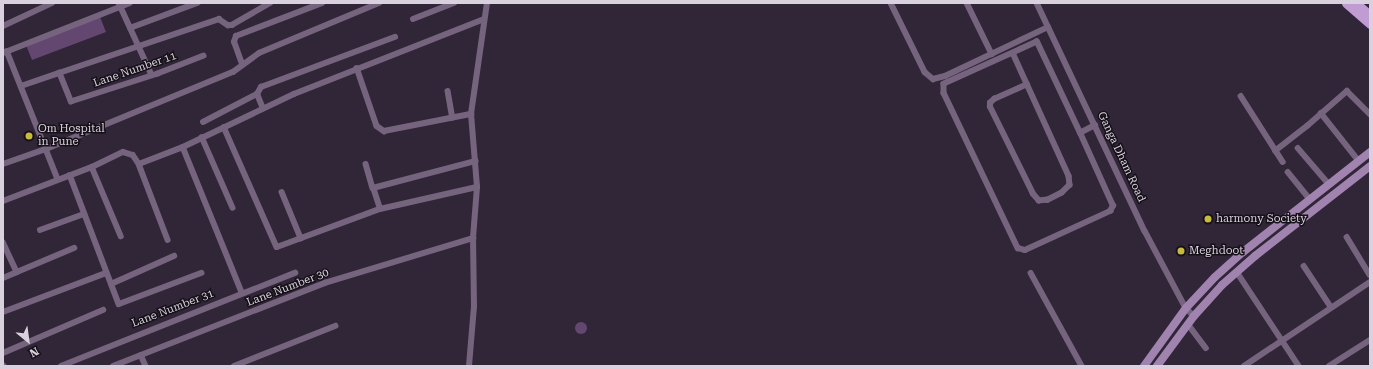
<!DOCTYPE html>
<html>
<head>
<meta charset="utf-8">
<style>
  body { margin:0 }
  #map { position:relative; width:1373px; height:369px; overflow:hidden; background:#312637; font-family:"Roboto Serif",serif }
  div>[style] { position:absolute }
  .green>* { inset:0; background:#644771 }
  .round { border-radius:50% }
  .minor>* { height:5.5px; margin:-2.75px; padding:0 2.75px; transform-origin:2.75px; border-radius:2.75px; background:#76647f }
  .secondary>* { height:8px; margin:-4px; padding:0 4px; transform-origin:4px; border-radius:4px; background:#a083ae }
  .primary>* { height:9px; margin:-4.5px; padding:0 4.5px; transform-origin:4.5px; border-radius:4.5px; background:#c19cd3 }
  .dots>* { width:11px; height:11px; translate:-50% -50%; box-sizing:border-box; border:2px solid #161119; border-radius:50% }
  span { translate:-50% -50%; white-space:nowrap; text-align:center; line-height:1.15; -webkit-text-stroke:3px #161119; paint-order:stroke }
  .street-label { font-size:11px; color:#d9d1dd }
  .poi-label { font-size:11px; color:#d9d1dd }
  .left { translate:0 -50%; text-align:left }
  .frame { position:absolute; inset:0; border:4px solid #d9d1dd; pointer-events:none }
  .north { position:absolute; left:8px; top:321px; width:40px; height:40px; -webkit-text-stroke:3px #161119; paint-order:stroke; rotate:151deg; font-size:11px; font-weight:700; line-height:16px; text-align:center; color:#d9d1dd }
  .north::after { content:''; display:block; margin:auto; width:14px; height:18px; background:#d9d1dd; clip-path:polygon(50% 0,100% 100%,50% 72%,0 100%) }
</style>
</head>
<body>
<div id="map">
  <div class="green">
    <i style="clip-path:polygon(100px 17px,106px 32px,32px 60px,26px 45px)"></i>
    <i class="round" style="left:575px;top:322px;width:12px;height:12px"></i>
  </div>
  <div class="minor">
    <i style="left:119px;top:3px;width:79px;rotate:65.4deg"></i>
    <i style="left:891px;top:3px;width:77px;rotate:63.8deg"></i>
    <i style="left:925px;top:72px;width:11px;rotate:41deg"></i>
    <i style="left:933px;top:79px;width:12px;rotate:-14deg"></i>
    <i style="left:945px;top:76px;width:114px;rotate:-25.4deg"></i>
    <i style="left:967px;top:3px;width:57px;rotate:63.9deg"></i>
    <i style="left:1037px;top:3px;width:252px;rotate:64.7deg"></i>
    <i style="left:1145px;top:231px;width:87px;rotate:62deg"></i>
    <i style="left:1186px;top:308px;width:11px;rotate:45deg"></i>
    <i style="left:413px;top:19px;width:44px;rotate:-21.3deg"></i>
    <i style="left:3px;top:26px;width:54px;rotate:-25.1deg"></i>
    <i style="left:130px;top:28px;width:72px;rotate:-20.5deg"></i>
    <i style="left:7px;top:51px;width:138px;rotate:68.3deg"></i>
    <i style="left:3px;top:53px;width:136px;rotate:-21.5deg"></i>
    <i style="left:1013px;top:53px;width:135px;rotate:65.5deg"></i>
    <i style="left:1069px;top:176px;width:9px;rotate:84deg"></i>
    <i style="left:1070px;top:185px;width:11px;rotate:135deg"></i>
    <i style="left:1062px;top:193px;width:16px;rotate:153deg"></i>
    <i style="left:1048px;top:200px;width:9px;rotate:174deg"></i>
    <i style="left:1039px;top:201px;width:9px;rotate:-131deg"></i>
    <i style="left:1033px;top:194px;width:97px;rotate:-116.3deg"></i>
    <i style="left:990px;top:107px;width:4px;rotate:-90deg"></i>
    <i style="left:990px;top:103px;width:6px;rotate:-45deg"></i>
    <i style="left:994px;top:99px;width:36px;rotate:-24deg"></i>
    <i style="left:204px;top:56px;width:49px;rotate:158.6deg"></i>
    <i style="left:158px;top:74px;width:91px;rotate:162.2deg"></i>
    <i style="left:71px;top:102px;width:31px;rotate:-112deg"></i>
    <i style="left:59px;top:73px;width:169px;rotate:-18.6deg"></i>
    <i style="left:219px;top:19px;width:11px;rotate:34deg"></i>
    <i style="left:228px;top:25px;width:4px"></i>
    <i style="left:232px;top:25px;width:44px;rotate:-30.1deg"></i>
    <i style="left:242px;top:64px;width:23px;rotate:-110deg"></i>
    <i style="left:234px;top:42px;width:6px;rotate:-72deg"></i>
    <i style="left:236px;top:36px;width:92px;rotate:-21deg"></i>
    <i style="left:357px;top:68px;width:61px;rotate:71deg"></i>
    <i style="left:377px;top:126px;width:9px;rotate:36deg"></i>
    <i style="left:384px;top:131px;width:89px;rotate:-11.1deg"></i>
    <i style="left:21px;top:86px;width:40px;rotate:-18.9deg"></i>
    <i style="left:448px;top:91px;width:27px;rotate:80deg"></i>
    <i style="left:1241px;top:96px;width:78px;rotate:57.5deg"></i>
    <i style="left:263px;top:109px;width:16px;rotate:-112deg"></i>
    <i style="left:257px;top:94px;width:8px;rotate:-60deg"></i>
    <i style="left:261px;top:87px;width:143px;rotate:-20.5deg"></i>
    <i style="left:1321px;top:113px;width:61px;rotate:51.6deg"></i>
    <i style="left:203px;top:122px;width:61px;rotate:-27.4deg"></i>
    <i style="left:224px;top:127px;width:131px;rotate:66.2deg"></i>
    <i style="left:277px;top:247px;width:110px;rotate:-20.3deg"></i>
    <i style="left:380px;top:209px;width:99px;rotate:-12.8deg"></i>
    <i style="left:1080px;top:133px;width:101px;rotate:-115.3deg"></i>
    <i style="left:1037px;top:42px;width:102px;rotate:155.7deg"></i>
    <i style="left:944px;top:84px;width:9px;rotate:90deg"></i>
    <i style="left:944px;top:93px;width:172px;rotate:64.5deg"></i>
    <i style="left:1018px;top:248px;width:7px;rotate:16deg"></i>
    <i style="left:1025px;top:250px;width:94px;rotate:-24.6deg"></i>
    <i style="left:1110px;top:211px;width:6px;rotate:-59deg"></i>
    <i style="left:1113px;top:206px;width:80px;rotate:-114.3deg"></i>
    <i style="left:1080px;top:133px;width:17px;rotate:-28deg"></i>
    <i style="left:202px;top:137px;width:77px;rotate:66.4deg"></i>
    <i style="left:183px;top:147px;width:157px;rotate:67.9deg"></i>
    <i style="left:1298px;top:148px;width:48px;rotate:49.3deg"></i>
    <i style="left:1275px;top:151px;width:41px;rotate:-38deg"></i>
    <i style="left:1307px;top:126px;width:53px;rotate:-41.2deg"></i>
    <i style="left:1347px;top:91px;width:33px;rotate:45deg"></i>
    <i style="left:3px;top:164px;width:46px;rotate:-19.2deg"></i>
    <i style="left:46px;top:149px;width:202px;rotate:-22.4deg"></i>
    <i style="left:233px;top:72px;width:32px;rotate:-36deg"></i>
    <i style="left:259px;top:53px;width:130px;rotate:-22.6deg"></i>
    <i style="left:139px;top:164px;width:81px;rotate:69.1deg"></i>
    <i style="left:366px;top:164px;width:25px;rotate:74deg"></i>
    <i style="left:92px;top:167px;width:75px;rotate:67.2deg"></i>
    <i style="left:1288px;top:172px;width:35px;rotate:51deg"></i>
    <i style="left:70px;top:175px;width:138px;rotate:69.2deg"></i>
    <i style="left:119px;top:304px;width:88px;rotate:-20.7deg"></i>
    <i style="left:282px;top:192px;width:50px;rotate:67.6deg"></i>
    <i style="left:3px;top:201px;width:95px;rotate:-20.9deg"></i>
    <i style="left:92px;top:167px;width:34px;rotate:-26deg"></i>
    <i style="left:123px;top:152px;width:10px;rotate:17deg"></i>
    <i style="left:133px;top:155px;width:11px;rotate:56deg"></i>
    <i style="left:139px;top:164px;width:47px;rotate:-21.1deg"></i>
    <i style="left:183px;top:147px;width:123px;rotate:-25.5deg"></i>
    <i style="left:294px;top:94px;width:204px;rotate:-21.5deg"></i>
    <i style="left:380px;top:209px;width:22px;rotate:-108deg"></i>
    <i style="left:373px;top:188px;width:106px;rotate:-14.8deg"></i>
    <i style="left:40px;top:230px;width:47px;rotate:-20deg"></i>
    <i style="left:1347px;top:237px;width:44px;rotate:58.8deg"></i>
    <i style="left:3px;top:242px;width:33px;rotate:65deg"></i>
    <i style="left:17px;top:272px;width:62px;rotate:-22.8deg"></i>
    <i style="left:1304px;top:266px;width:49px;rotate:56.6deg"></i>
    <i style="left:1237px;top:272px;width:113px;rotate:56.6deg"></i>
    <i style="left:1031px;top:273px;width:106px;rotate:61.3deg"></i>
    <i style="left:3px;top:278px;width:15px;rotate:-23deg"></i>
    <i style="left:111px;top:284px;width:69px;rotate:-24deg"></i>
    <i style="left:3px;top:312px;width:110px;rotate:-20.7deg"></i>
    <i style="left:1188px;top:324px;width:30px;rotate:53deg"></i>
    <i style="left:3px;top:353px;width:109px;rotate:-23.3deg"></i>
    <i style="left:141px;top:355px;width:12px;rotate:66deg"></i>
    <i style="left:3px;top:365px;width:1px;rotate:45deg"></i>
    <i style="left:61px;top:366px;width:252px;rotate:-21.7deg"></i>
    <i style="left:113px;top:366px;width:228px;rotate:-21.4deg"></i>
    <i style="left:325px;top:283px;width:155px;rotate:-16.9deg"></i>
    <i style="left:234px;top:366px;width:109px;rotate:-21.6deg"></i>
    <i style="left:469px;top:366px;width:59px;rotate:-85.2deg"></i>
    <i style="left:474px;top:307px;width:69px;rotate:-90.8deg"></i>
    <i style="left:473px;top:238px;width:51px;rotate:-85.5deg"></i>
    <i style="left:477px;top:187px;width:73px;rotate:-94.7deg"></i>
    <i style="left:471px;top:114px;width:112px;rotate:-81.8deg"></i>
    <i style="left:1244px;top:366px;width:151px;rotate:-33.7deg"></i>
    <i style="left:1329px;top:366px;width:49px;rotate:-32.4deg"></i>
  </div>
  <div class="secondary">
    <i style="left:1144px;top:366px;width:72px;rotate:-54.1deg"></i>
    <i style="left:1186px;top:308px;width:42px;rotate:-46.9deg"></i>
    <i style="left:1215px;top:277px;width:38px;rotate:-42deg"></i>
    <i style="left:1243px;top:252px;width:162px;rotate:-38.2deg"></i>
    <i style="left:1157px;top:366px;width:62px;rotate:-53.5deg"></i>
    <i style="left:1194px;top:316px;width:42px;rotate:-47.9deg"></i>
    <i style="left:1222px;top:285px;width:44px;rotate:-41.3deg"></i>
    <i style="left:1255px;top:256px;width:146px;rotate:-38deg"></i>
  </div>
  <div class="primary">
    <i style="left:1346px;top:3px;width:32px;rotate:41deg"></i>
    <i style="left:1356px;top:3px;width:18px;rotate:41deg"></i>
  </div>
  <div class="dots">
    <i style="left:29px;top:136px;background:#c7bb3c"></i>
    <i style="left:1208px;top:219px;background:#c7bb3c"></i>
    <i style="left:1181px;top:251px;background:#c7bb3c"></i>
  </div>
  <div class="street-label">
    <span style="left:135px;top:70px;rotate:-19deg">Lane Number 11</span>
    <span style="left:1121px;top:157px;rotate:65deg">Ganga Dham Road</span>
    <span style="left:288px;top:288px;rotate:-21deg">Lane Number 30</span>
    <span style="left:173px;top:309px;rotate:-21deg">Lane Number 31</span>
  </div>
  <div class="poi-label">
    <span class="left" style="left:38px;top:136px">Om Hospital<br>in Pune</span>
    <span class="left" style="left:1216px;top:219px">harmony Society</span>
    <span class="left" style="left:1189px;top:251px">Meghdoot</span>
  </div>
  <div class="frame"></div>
  <div class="north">N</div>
</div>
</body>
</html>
